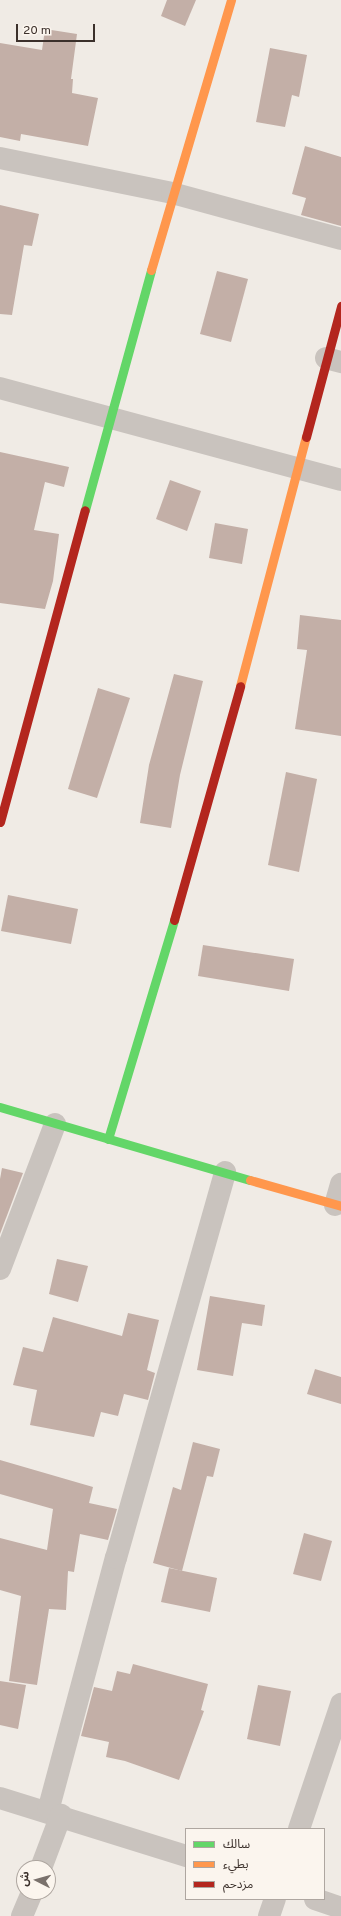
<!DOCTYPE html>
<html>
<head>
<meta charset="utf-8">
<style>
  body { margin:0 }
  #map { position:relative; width:341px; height:1916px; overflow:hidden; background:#f0ebe5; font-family:Overpass,"Noto Sans Arabic",sans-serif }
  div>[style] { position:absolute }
  .building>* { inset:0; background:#c3afa7 }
  .street>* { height:22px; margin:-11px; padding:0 11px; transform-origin:11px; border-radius:11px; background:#c9c3be }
  .fast>* { height:9px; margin:-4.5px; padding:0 4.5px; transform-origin:4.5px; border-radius:4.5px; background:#63d668 }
  .slow>* { height:9px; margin:-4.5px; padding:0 4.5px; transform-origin:4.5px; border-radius:4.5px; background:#ff974d }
  .jam>* { height:9px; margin:-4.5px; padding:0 4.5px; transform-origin:4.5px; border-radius:4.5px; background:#b3261e }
  span { translate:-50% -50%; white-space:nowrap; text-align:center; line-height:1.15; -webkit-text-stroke:3px #fbf5ee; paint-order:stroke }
  .legend { position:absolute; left:185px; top:1828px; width:140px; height:72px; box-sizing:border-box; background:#fbf5ee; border:1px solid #aea6a0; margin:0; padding:5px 7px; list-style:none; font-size:12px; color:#3b302b }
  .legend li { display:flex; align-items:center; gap:8px; height:20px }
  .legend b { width:20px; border:1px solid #aea6a0 }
  .north { position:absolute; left:16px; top:1860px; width:40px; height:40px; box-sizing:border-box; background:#fbf5ee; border:1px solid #aea6a0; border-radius:50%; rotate:276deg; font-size:11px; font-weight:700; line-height:16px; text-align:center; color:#3b302b }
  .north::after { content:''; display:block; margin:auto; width:14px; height:18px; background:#7a716c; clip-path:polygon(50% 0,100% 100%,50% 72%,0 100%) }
  .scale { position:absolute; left:16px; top:24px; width:79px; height:18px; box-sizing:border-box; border:2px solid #3b302b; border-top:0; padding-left:5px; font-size:12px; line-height:14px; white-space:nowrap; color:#3b302b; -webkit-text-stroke:3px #fbf5ee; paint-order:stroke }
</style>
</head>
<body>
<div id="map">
  <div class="building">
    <i style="clip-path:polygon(167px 0,196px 0,185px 26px,161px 16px)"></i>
    <i style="clip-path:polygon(45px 29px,77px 34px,71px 79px,73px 79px,72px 93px,98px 98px,88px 146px,21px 134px,20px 141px,0 137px,0 43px,42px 50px)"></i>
    <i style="clip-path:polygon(270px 48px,307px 55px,299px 97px,292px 95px,285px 127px,256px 122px)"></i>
    <i style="clip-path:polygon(305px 146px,341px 157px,341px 226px,301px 215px,306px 198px,292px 194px)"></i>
    <i style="clip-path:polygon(0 205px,39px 214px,32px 246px,24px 245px,12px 315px,0 314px)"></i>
    <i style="clip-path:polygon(217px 271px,248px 279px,231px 342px,200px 334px)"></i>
    <i style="clip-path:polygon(0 452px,69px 467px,64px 487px,45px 482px,34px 530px,59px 534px,53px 581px,45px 609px,0 603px)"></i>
    <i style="clip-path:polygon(170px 480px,201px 491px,187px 531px,156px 519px)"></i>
    <i style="clip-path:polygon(215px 523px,248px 529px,242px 564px,209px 558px)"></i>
    <i style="clip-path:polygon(300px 615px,341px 620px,341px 736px,295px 729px,307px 650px,297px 649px)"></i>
    <i style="clip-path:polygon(174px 674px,203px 681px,180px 775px,171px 828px,140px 823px,149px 765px)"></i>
    <i style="clip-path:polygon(98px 688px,130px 698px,97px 798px,68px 789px)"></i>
    <i style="clip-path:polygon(286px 772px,317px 779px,299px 872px,268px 865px)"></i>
    <i style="clip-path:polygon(8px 895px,78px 909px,71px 944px,1px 931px)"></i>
    <i style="clip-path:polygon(203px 945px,294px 959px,289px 991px,198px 976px)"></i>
    <i style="clip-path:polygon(2px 1168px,23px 1173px,0 1234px,0 1179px)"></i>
    <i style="clip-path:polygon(57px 1259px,88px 1266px,78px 1302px,49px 1294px)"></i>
    <i style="clip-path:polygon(210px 1296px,265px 1305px,262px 1326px,242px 1323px,233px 1376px,197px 1370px)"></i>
    <i style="clip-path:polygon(128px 1313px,159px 1320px,147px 1370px,155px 1373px,148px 1400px,124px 1394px,118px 1416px,101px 1412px,94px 1437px,30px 1425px,37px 1390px,13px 1385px,23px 1347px,43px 1352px,53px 1317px,122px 1336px)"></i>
    <i style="clip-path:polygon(315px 1369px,341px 1377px,341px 1404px,307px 1394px)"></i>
    <i style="clip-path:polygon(193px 1442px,220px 1449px,213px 1477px,207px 1476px,182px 1571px,153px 1563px,173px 1487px,181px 1490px)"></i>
    <i style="clip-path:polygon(0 1460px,93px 1487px,89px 1503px,117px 1509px,108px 1540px,80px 1534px,74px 1572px,68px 1571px,66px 1610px,49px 1609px,37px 1685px,9px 1681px,21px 1596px,0 1590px,0 1538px,47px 1550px,53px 1509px,0 1494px)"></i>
    <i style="clip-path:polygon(304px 1533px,332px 1541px,321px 1581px,293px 1574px)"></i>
    <i style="clip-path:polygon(169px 1568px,217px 1578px,210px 1612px,161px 1602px)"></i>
    <i style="clip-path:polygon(133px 1664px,208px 1684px,201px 1710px,204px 1711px,179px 1780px,125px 1761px,106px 1757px,109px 1742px,81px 1736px,94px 1687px,112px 1691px,117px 1671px,130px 1674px)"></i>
    <i style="clip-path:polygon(0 1681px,26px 1685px,18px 1729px,0 1725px)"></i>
    <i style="clip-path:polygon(258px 1685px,291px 1691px,280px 1746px,247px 1739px)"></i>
  </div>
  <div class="street">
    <i style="left:0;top:158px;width:176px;rotate:11.5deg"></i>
    <i style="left:172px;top:193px;width:175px;rotate:15.2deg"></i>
    <i style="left:326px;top:358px;width:16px;rotate:15deg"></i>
    <i style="left:0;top:388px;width:353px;rotate:15.1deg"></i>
    <i style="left:335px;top:1205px;width:22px;rotate:-74deg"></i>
    <i style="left:0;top:1269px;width:155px;rotate:-69.2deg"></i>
    <i style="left:0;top:1798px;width:195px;rotate:17.3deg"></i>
    <i style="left:48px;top:1811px;width:262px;rotate:-75deg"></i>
    <i style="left:116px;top:1558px;width:401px;rotate:-74.2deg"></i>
    <i style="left:299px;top:1829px;width:132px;rotate:-71.4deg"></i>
    <i style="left:41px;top:1868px;width:57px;rotate:-69.3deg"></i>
    <i style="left:315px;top:1899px;width:28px;rotate:19deg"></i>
    <i style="left:22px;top:1916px;width:26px;rotate:-67deg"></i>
    <i style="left:269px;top:1916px;width:18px;rotate:-71deg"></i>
  </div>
  <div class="fast">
    <i style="left:85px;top:510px;width:249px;rotate:-74.6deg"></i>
    <i style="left:0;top:1107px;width:260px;rotate:16.3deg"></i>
    <i style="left:108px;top:1139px;width:229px;rotate:-73.2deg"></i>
  </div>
  <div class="slow">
    <i style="left:151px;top:270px;width:282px;rotate:-73.5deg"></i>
    <i style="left:240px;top:686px;width:258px;rotate:-75.2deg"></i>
    <i style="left:250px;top:1180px;width:95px;rotate:15.9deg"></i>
  </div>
  <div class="jam">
    <i style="left:306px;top:437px;width:136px;rotate:-75deg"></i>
    <i style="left:0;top:822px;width:323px;rotate:-74.8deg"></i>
    <i style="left:174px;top:920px;width:243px;rotate:-74.2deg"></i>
  </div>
  <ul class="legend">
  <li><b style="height:5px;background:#63d668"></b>سالك</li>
  <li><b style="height:5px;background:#ff974d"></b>بطيء</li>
  <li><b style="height:5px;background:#b3261e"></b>مزدحم</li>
  </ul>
  <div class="north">ش</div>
  <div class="scale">20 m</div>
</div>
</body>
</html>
